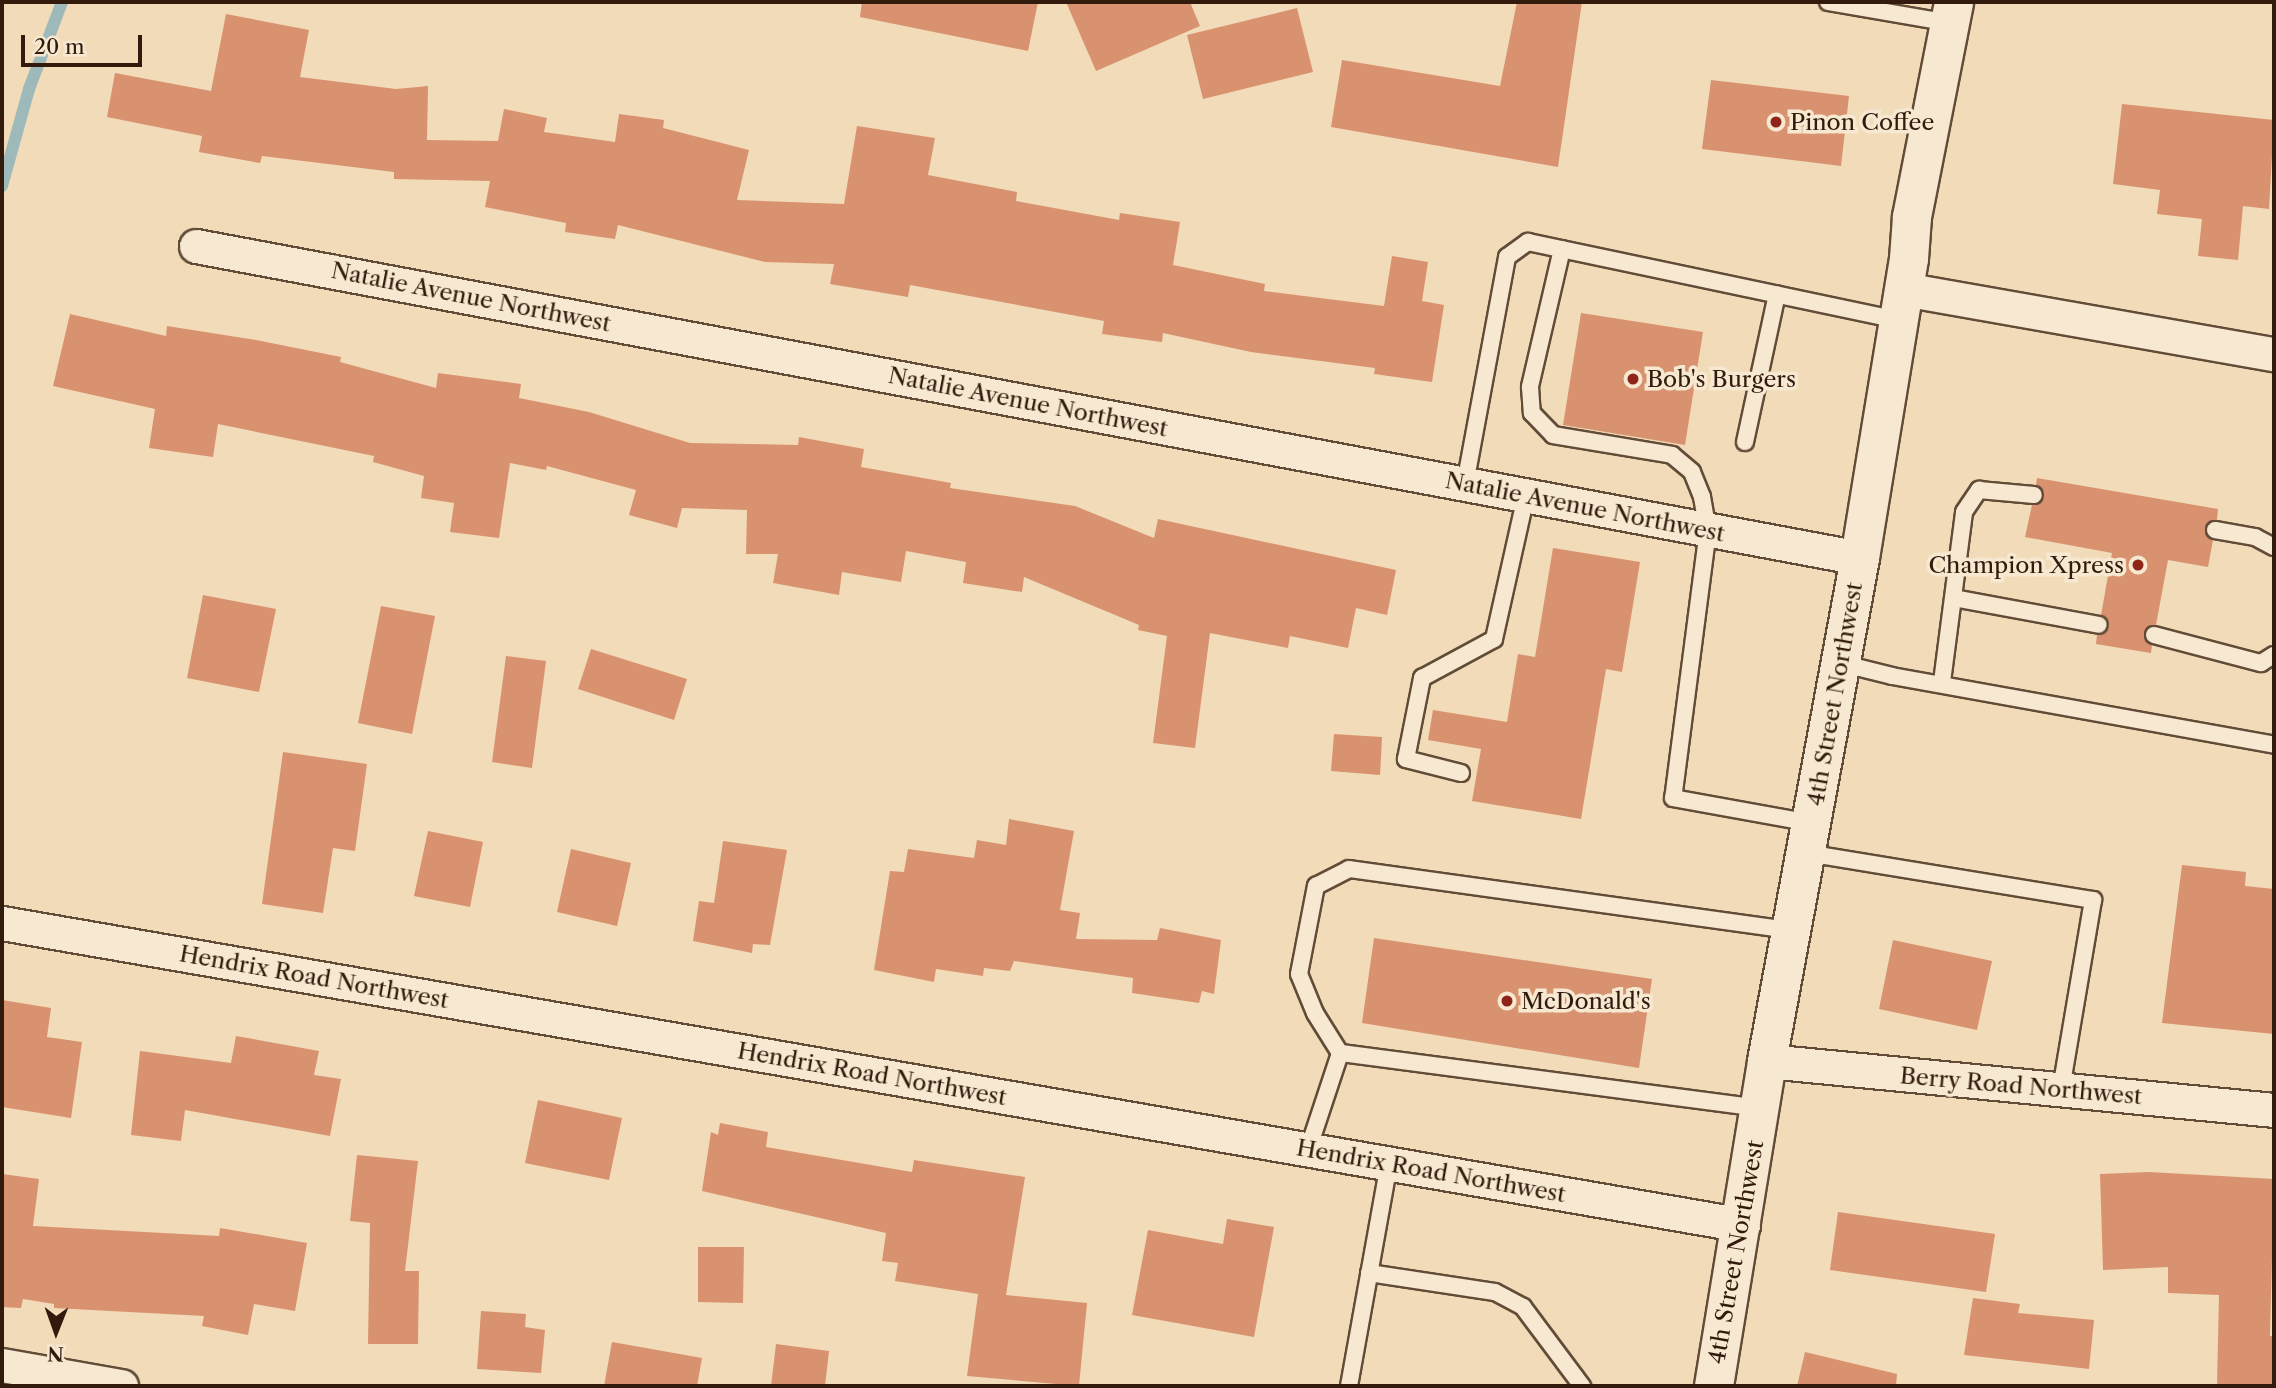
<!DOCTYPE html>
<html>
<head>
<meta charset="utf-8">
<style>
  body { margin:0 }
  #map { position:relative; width:2276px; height:1388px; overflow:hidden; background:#f1dbb8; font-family:"Libre Caslon Text",serif }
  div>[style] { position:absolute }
  .stream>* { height:12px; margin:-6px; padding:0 6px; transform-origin:6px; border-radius:6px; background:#9eb9b9 }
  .building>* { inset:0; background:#d99270 }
  .roads { filter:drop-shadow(2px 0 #624b37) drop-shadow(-2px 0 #624b37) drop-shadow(0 2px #624b37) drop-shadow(0 -2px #624b37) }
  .service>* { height:16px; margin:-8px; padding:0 8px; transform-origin:8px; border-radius:8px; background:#f6e8d1 }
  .minor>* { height:33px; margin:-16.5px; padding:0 16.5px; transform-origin:16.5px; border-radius:16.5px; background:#f6e8d1 }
  .secondary>* { height:38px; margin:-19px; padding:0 19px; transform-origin:19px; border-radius:19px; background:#f6e8d1 }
  .dots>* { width:19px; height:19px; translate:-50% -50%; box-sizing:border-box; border:4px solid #f6e8d1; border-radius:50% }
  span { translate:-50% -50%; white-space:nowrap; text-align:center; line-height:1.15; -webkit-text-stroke:7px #f6e8d1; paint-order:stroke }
  .poi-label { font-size:23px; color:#321b0c }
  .left { translate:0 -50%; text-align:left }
  .right { translate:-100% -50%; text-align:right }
  .street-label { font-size:23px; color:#321b0c }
  .frame { position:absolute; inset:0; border:4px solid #321b0c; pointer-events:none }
  .north { position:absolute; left:21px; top:1297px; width:70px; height:70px; -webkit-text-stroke:5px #f6e8d1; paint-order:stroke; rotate:181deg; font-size:19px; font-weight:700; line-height:28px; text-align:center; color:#321b0c }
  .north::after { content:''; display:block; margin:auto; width:24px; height:32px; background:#321b0c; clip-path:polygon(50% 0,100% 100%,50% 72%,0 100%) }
  .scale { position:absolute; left:21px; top:35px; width:121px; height:32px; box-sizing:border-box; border:4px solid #321b0c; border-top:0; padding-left:9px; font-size:21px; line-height:24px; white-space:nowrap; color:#321b0c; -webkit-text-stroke:5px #f6e8d1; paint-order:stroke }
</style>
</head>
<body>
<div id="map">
  <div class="stream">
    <i style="left:2px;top:186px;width:101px;rotate:-74.4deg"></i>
    <i style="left:29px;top:89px;width:93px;rotate:-69.2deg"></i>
  </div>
  <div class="building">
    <i style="clip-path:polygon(862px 2px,1038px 2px,1028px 51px,860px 17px)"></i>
    <i style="clip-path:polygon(1066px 2px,1190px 2px,1200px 26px,1096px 71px)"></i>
    <i style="clip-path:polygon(1517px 2px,1582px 2px,1558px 167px,1331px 127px,1342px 60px,1500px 86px)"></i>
    <i style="clip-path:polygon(1297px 8px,1313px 72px,1203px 99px,1187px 35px)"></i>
    <i style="clip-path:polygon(226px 14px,309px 30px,300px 77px,396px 89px,428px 86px,427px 140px,498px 141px,504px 109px,547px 118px,544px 132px,615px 142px,619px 114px,664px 120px,663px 128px,749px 150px,737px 200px,844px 204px,857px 126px,935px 138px,928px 175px,1017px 192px,1016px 201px,1119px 220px,1120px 213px,1180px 222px,1173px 265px,1265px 284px,1264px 291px,1384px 306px,1392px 256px,1428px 262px,1422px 301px,1444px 305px,1432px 382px,1374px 374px,1375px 368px,1251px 352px,1163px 333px,1162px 342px,1102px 334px,1104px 321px,910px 285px,908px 297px,830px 284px,834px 264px,765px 262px,618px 225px,615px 239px,565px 232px,566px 223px,485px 207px,490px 181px,394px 179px,394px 172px,262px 156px,260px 163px,199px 152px,202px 136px,107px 117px,115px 73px,211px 91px)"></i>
    <i style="clip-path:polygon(1711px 80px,1849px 96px,1841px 166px,1702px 149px)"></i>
    <i style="clip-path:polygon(2122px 104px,2274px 120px,2269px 209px,2243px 206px,2238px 260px,2198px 256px,2202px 219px,2157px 214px,2160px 190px,2113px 184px)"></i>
    <i style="clip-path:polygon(1581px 313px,1703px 332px,1685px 445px,1563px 425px)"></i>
    <i style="clip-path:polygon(70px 314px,166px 336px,167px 326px,256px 340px,341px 357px,340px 362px,436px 388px,438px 373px,521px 384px,519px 398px,589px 412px,690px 443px,798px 445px,799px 437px,864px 449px,861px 467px,951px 483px,950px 488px,1075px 506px,1154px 538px,1158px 519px,1396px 570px,1387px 615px,1356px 608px,1348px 648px,1290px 636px,1288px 648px,1210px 633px,1195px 748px,1153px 743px,1167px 636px,1138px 630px,1139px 625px,1024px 577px,1022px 592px,963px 583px,966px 562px,906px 551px,901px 582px,842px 572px,839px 595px,773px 583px,778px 554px,746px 554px,747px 510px,682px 508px,677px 528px,629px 515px,636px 490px,547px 466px,546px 470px,510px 463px,499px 538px,450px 532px,454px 503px,421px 498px,424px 476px,373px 462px,374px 456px,218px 424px,213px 457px,149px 448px,155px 409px,53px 386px)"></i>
    <i style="clip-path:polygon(2037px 478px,2218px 509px,2217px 520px,2205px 528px,2213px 540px,2208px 567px,2168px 560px,2156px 625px,2144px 633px,2152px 645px,2151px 653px,2096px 644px,2097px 635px,2109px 626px,2101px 615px,2112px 553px,2025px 537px,2032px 505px,2044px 497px,2036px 485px)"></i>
    <i style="clip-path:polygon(1553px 548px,1640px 562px,1622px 672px,1606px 669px,1581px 819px,1472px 801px,1481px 749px,1428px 740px,1433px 710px,1507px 722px,1518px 654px,1535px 657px)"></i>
    <i style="clip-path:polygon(203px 595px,276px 609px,259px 692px,187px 678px)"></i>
    <i style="clip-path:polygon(381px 606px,435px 616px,412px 734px,358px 723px)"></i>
    <i style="clip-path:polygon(591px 649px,687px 679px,674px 720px,578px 689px)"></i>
    <i style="clip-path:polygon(506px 656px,546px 661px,532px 768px,492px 762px)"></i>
    <i style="clip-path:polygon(1334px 734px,1382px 737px,1380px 775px,1331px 771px)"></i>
    <i style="clip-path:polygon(283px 752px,367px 764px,355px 851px,333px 848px,323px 913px,262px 904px)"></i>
    <i style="clip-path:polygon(1009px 819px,1074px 831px,1060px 910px,1080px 913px,1076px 939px,1157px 940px,1160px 928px,1221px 940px,1214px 994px,1202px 991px,1199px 1003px,1132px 993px,1133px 978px,1014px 961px,1010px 971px,984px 968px,983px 976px,936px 969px,934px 982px,874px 970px,890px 871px,904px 872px,908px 849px,974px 858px,977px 840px,1006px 845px)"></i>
    <i style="clip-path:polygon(428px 831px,483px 842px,470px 907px,414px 896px)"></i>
    <i style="clip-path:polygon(723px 841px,787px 850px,770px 945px,753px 944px,752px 953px,693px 941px,699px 901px,714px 903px)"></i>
    <i style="clip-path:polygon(571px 849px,631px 863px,617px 926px,557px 912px)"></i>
    <i style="clip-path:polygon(2182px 865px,2246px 872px,2245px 886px,2274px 889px,2274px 1034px,2162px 1023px)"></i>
    <i style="clip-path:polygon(1374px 938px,1652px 979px,1639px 1068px,1362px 1023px)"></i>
    <i style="clip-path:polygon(1893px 940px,1992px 961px,1977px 1030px,1879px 1009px)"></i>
    <i style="clip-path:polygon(2px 1000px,51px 1008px,47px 1037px,82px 1042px,71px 1118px,2px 1107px)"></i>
    <i style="clip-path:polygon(236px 1036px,319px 1051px,314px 1075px,341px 1079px,330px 1136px,185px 1110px,181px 1141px,131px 1135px,140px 1051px,231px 1063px)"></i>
    <i style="clip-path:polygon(538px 1100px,622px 1118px,609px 1180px,525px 1163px)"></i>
    <i style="clip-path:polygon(720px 1123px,768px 1132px,766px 1147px,912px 1172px,914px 1160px,1025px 1177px,1006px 1295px,1087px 1303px,1079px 1386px,967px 1376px,978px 1294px,895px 1281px,898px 1263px,882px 1261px,886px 1233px,702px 1191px,711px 1132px,718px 1135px)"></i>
    <i style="clip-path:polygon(357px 1155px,418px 1161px,405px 1271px,419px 1271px,418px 1344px,368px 1344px,370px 1223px,350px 1221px)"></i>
    <i style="clip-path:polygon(2149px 1172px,2274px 1179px,2270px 1336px,2274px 1336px,2274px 1386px,2217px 1386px,2219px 1295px,2168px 1293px,2168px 1267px,2103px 1270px,2100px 1174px)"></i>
    <i style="clip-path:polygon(2px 1174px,39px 1179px,33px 1226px,219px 1236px,220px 1228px,307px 1243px,295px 1311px,254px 1304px,248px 1335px,202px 1326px,204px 1316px,54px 1308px,54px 1304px,23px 1299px,21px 1308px,2px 1307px)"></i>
    <i style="clip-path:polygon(1838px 1212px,1995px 1234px,1986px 1292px,1830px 1270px)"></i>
    <i style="clip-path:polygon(1227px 1219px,1274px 1227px,1254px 1337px,1132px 1315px,1148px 1230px,1223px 1244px)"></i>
    <i style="clip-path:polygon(698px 1247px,744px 1247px,743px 1303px,698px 1302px)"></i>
    <i style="clip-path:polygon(1973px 1298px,2020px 1304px,2018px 1313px,2094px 1320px,2089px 1369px,1964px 1355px)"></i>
    <i style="clip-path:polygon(481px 1311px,526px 1314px,525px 1327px,545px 1330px,541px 1373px,477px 1369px)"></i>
    <i style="clip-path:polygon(612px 1342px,702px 1358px,697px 1386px,604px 1386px)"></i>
    <i style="clip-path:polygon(776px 1344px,829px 1351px,825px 1386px,771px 1386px)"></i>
    <i style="clip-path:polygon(1805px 1352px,1897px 1374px,1896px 1386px,1797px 1386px)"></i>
  </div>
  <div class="roads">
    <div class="service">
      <i style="left:1828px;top:2px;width:124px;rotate:9.8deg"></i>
      <i style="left:1562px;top:249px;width:142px;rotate:103.1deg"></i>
      <i style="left:1530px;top:387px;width:26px;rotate:86deg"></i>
      <i style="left:1532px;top:413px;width:30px;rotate:46deg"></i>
      <i style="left:1553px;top:435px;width:121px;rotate:9.5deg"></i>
      <i style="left:1672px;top:455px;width:26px;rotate:40deg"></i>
      <i style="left:1692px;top:472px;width:27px;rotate:68deg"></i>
      <i style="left:1702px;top:497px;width:34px;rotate:80deg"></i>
      <i style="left:1708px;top:530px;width:270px;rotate:97.4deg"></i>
      <i style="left:1673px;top:798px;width:140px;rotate:10.3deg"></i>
      <i style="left:1745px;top:442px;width:151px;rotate:-77.8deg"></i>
      <i style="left:1465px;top:484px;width:231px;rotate:-79.5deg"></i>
      <i style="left:1507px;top:257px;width:26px;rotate:-36deg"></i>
      <i style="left:1528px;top:242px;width:379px;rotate:11.9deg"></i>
      <i style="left:2215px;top:530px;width:41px;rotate:9.9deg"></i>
      <i style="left:2255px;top:537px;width:21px;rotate:28deg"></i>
      <i style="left:1954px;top:598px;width:147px;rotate:10.5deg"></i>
      <i style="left:2154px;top:635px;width:111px;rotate:14.7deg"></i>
      <i style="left:2261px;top:663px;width:15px;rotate:-32deg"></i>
      <i style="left:1840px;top:663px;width:54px;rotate:14deg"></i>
      <i style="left:1892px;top:676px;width:388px;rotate:10.2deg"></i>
      <i style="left:1942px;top:682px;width:171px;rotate:-82.6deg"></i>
      <i style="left:1964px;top:512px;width:27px;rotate:-56deg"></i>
      <i style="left:1979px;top:490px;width:55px;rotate:5.2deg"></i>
      <i style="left:1461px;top:773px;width:57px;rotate:-165.7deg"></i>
      <i style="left:1406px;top:759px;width:83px;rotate:-78.8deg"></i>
      <i style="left:1422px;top:678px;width:82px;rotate:-28.4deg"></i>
      <i style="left:1494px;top:639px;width:147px;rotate:-77.4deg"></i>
      <i style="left:1806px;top:853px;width:291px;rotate:9.3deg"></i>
      <i style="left:2093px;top:900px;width:193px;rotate:99.6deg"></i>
      <i style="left:1759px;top:1108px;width:423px;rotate:-172.5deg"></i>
      <i style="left:1340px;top:1053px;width:47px;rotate:-122deg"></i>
      <i style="left:1315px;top:1013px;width:42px;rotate:-112.3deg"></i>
      <i style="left:1299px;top:974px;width:90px;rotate:-79.1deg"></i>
      <i style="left:1316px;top:886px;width:37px;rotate:-27deg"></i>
      <i style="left:1349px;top:869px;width:446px;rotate:7.9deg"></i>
      <i style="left:1308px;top:1150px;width:102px;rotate:-71.7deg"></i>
      <i style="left:1369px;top:1273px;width:127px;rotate:8.6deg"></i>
      <i style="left:1495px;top:1292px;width:32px;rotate:28deg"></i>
      <i style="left:1523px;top:1307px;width:99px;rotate:53.2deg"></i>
      <i style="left:1349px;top:1386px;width:226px;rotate:-79.8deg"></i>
    </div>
    <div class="minor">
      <i style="left:196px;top:246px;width:1693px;rotate:10.62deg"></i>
      <i style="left:1904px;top:289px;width:376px;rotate:10deg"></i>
      <i style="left:2px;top:923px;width:1767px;rotate:9.84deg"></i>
      <i style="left:1767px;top:1061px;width:509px;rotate:5.52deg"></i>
      <i style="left:2px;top:1365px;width:121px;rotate:10deg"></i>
    </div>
    <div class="secondary">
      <i style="left:1714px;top:1386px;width:329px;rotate:-80.7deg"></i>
      <i style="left:1767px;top:1061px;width:512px;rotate:-79.52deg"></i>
      <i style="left:1860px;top:558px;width:303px;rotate:-80.7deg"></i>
      <i style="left:1909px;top:259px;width:42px;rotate:-85.9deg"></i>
      <i style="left:1912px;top:217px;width:219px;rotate:-78.9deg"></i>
    </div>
  </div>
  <div class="dots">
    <i style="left:1776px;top:122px;background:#8f2418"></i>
    <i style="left:1633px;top:379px;background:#8f2418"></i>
    <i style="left:2138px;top:565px;background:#8f2418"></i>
    <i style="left:1507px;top:1001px;background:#8f2418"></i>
  </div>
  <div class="poi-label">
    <span class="left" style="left:1790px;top:122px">Pinon Coffee</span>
    <span class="left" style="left:1647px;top:379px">Bob's Burgers</span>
    <span class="right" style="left:2124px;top:565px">Champion Xpress</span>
    <span class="left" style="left:1521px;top:1001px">McDonald's</span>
  </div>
  <div class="street-label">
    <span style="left:471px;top:297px;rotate:11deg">Natalie Avenue Northwest</span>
    <span style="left:1028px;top:402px;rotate:11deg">Natalie Avenue Northwest</span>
    <span style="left:1585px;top:507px;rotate:11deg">Natalie Avenue Northwest</span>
    <span style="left:1835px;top:694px;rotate:-80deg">4th Street Northwest</span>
    <span style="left:314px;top:977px;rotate:10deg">Hendrix Road Northwest</span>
    <span style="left:872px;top:1074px;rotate:10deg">Hendrix Road Northwest</span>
    <span style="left:2021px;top:1086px;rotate:5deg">Berry Road Northwest</span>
    <span style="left:1431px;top:1171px;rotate:10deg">Hendrix Road Northwest</span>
    <span style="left:1736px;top:1252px;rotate:-80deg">4th Street Northwest</span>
  </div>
  <div class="frame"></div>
  <div class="north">N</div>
  <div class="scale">20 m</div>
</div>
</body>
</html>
